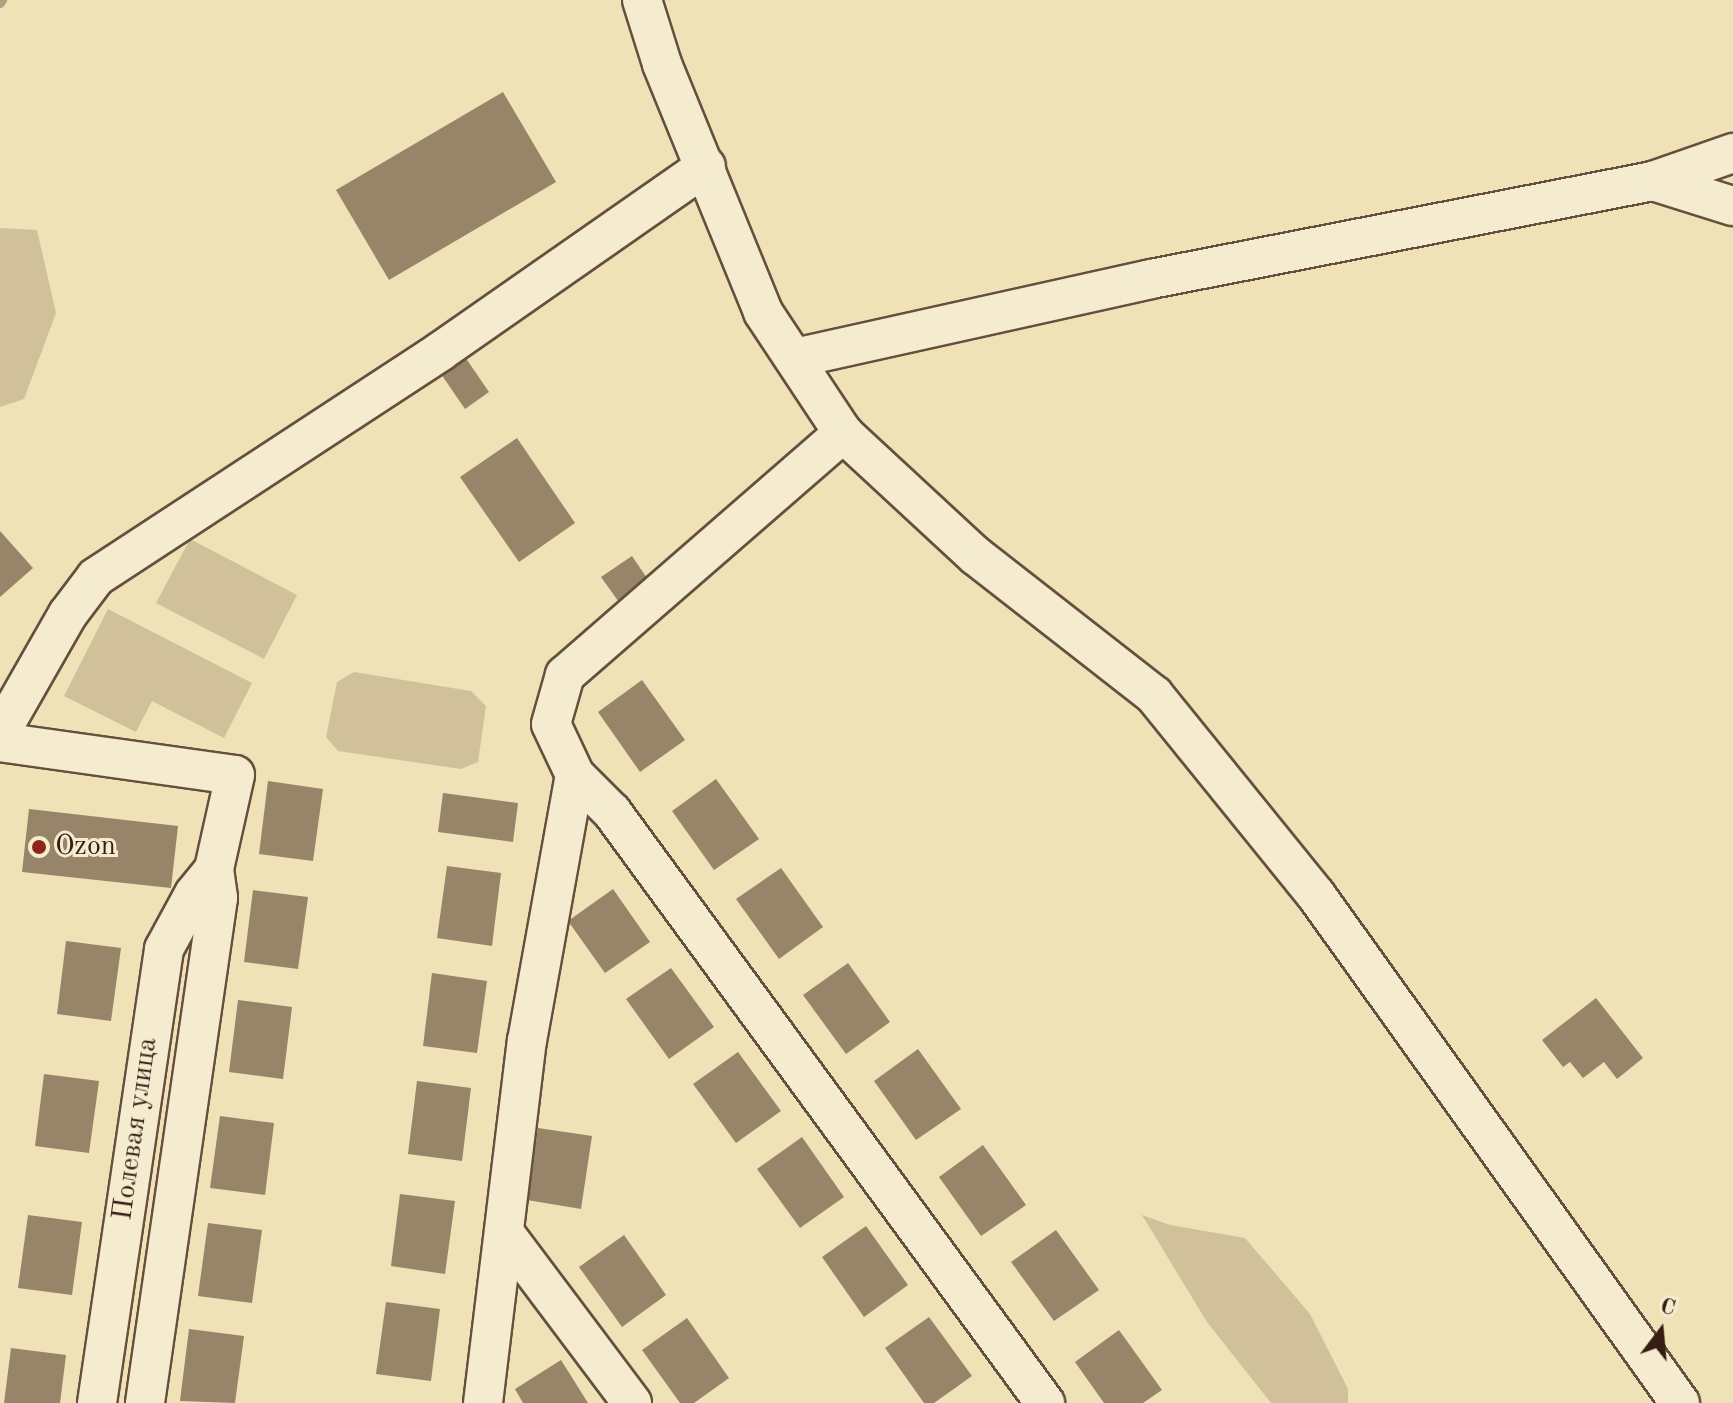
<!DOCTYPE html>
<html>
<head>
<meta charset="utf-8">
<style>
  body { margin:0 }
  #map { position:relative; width:1733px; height:1403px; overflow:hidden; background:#efe2b7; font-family:"Old Standard TT",serif }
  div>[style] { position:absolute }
  .green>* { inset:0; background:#d0c19b }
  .stream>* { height:10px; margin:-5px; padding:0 5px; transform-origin:5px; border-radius:5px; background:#b09f80 }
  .building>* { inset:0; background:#978469 }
  .roads { filter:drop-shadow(2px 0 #654f3e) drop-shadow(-2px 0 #654f3e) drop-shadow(0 2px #654f3e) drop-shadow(0 -2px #654f3e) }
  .minor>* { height:38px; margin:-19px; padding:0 19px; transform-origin:19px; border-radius:19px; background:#f5ecd0 }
  .dots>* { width:22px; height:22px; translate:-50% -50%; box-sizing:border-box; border:4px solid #f5ecd0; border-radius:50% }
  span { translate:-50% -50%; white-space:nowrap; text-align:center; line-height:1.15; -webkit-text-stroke:6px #f5ecd0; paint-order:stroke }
  .poi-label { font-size:28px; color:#371e15 }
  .left { translate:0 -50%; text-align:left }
  .street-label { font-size:28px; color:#371e15 }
  .north { position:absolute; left:1621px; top:1291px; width:80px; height:80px; -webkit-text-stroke:6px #f5ecd0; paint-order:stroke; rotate:16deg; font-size:22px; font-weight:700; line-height:32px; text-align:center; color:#371e15 }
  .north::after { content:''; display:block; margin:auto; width:28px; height:36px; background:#371e15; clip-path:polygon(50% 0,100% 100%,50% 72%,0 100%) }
</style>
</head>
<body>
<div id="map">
  <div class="green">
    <i style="clip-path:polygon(0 228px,37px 230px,56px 313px,24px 399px,0 407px)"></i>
    <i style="clip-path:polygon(190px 539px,297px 595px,264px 659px,156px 603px)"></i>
    <i style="clip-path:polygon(108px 609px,252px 683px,224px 738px,152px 701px,136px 732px,64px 696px)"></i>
    <i style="clip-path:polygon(354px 672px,471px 691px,486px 706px,478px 762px,461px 769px,338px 751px,326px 737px,337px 682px)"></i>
    <i style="clip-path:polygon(1142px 1215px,1170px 1225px,1245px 1238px,1310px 1314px,1348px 1389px,1348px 1403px,1271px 1403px,1207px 1322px)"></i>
  </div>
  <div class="stream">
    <i style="left:0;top:3px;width:4px;rotate:-56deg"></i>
  </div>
  <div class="building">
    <i style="clip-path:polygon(503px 92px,556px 182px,389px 280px,336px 190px)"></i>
    <i style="clip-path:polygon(465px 357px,489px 392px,465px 409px,441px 374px)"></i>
    <i style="clip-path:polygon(517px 438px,575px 523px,519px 562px,460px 477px)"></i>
    <i style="clip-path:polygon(0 531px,33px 568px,0 597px)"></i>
    <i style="clip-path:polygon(632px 556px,651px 584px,621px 605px,601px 577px)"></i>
    <i style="clip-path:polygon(642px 680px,685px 740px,640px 772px,598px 712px)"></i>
    <i style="clip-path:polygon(716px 779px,759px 839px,714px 870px,672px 811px)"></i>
    <i style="clip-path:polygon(268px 781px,323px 789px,313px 861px,259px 854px)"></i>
    <i style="clip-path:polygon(443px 793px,518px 803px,513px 842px,438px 832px)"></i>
    <i style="clip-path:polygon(29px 809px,178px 826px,171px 888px,22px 872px)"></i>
    <i style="clip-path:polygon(447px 866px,501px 873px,492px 946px,437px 938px)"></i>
    <i style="clip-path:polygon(781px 868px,823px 927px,779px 959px,736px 899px)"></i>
    <i style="clip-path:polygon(613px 889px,650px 942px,605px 973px,568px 921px)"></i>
    <i style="clip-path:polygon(253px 890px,308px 897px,298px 969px,244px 962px)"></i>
    <i style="clip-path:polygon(66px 941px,121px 948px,111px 1021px,57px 1014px)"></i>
    <i style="clip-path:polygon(848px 963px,890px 1022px,846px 1054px,803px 995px)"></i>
    <i style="clip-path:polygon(671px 968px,714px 1027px,669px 1059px,626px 999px)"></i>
    <i style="clip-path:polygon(432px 973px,487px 981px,477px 1053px,423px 1046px)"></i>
    <i style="clip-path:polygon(1596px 998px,1643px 1058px,1617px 1079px,1604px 1062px,1583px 1078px,1570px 1062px,1563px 1067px,1542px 1040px)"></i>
    <i style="clip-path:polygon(238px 1000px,292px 1007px,283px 1079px,229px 1072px)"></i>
    <i style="clip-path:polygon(918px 1049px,961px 1109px,916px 1140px,874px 1081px)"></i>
    <i style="clip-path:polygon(738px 1052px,781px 1111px,736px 1143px,693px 1084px)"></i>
    <i style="clip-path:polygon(44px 1074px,99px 1081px,89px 1153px,35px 1146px)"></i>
    <i style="clip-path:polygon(417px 1081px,471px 1088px,462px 1161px,408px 1154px)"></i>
    <i style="clip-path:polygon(220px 1116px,274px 1123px,265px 1195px,210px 1188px)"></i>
    <i style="clip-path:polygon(538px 1128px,592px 1136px,581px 1209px,527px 1200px)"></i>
    <i style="clip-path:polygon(802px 1137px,844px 1197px,800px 1228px,757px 1169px)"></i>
    <i style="clip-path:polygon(983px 1145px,1026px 1205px,981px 1236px,939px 1177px)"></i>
    <i style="clip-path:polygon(400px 1194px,455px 1201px,445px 1274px,391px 1266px)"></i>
    <i style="clip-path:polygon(28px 1215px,82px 1222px,72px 1295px,18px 1288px)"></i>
    <i style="clip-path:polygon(208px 1223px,262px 1230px,252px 1303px,198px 1296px)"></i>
    <i style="clip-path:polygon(866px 1226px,908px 1285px,864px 1317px,822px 1257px)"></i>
    <i style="clip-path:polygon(1056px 1230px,1099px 1290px,1054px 1321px,1011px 1262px)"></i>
    <i style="clip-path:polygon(624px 1235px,666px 1295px,622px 1327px,579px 1267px)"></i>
    <i style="clip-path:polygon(386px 1302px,440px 1309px,431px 1381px,376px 1374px)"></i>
    <i style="clip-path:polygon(929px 1317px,972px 1376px,934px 1403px,924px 1403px,885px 1348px)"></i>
    <i style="clip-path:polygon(687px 1318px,729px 1378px,694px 1403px,680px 1403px,642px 1350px)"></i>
    <i style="clip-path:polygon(189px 1329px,244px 1336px,235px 1403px,180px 1401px)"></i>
    <i style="clip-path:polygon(1119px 1330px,1162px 1390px,1143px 1403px,1104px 1403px,1075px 1362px)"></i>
    <i style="clip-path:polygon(11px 1348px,66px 1355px,60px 1403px,4px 1403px)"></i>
    <i style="clip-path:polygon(561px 1360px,588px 1403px,523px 1403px,515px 1389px)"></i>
  </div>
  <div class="roads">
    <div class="minor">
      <i style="left:642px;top:0;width:67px;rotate:72.6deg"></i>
      <i style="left:662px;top:64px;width:268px;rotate:67.8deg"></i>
      <i style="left:763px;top:312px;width:145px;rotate:56.5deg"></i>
      <i style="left:843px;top:433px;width:181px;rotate:42.8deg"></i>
      <i style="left:976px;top:556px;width:226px;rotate:38deg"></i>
      <i style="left:1154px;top:695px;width:257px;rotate:51deg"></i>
      <i style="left:1316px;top:895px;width:625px;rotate:54.38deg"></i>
      <i style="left:1653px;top:181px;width:84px;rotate:17.4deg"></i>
      <i style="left:795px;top:358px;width:365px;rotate:-12.5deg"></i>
      <i style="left:1151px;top:279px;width:511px;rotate:-11.05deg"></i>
      <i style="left:1653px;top:181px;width:85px;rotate:-19.3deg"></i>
      <i style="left:0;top:733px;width:137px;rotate:-60.3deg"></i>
      <i style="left:68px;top:614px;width:46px;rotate:-52.9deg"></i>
      <i style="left:96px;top:577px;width:412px;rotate:-33.2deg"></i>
      <i style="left:441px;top:351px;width:323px;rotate:-34.9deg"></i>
      <i style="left:0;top:742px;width:237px;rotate:8deg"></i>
      <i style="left:235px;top:775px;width:96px;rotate:102.6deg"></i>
      <i style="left:214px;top:869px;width:29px;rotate:82deg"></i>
      <i style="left:218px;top:898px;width:510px;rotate:98.23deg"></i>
      <i style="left:575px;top:775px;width:52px;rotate:45deg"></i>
      <i style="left:612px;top:812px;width:733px;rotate:53.77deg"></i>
      <i style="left:506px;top:1235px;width:210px;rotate:53.1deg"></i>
      <i style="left:97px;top:1403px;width:459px;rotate:-81.6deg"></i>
      <i style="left:164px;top:949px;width:63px;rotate:-61.4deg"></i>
      <i style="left:194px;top:894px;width:32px;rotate:-51deg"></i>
      <i style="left:483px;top:1403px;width:365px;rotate:-83.1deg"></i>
      <i style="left:527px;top:1041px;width:270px;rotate:-79.8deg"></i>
      <i style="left:575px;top:775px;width:56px;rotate:-115.2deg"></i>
      <i style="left:551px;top:724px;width:51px;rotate:-74.1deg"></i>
      <i style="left:565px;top:675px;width:369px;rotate:-41deg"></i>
    </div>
  </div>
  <div class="dots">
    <i style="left:39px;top:847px;background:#8f2418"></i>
  </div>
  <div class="poi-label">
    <span class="left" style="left:55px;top:847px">Ozon</span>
  </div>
  <div class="street-label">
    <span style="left:136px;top:1129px;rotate:-82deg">Полевая улица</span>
  </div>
  <div class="north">С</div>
</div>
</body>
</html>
